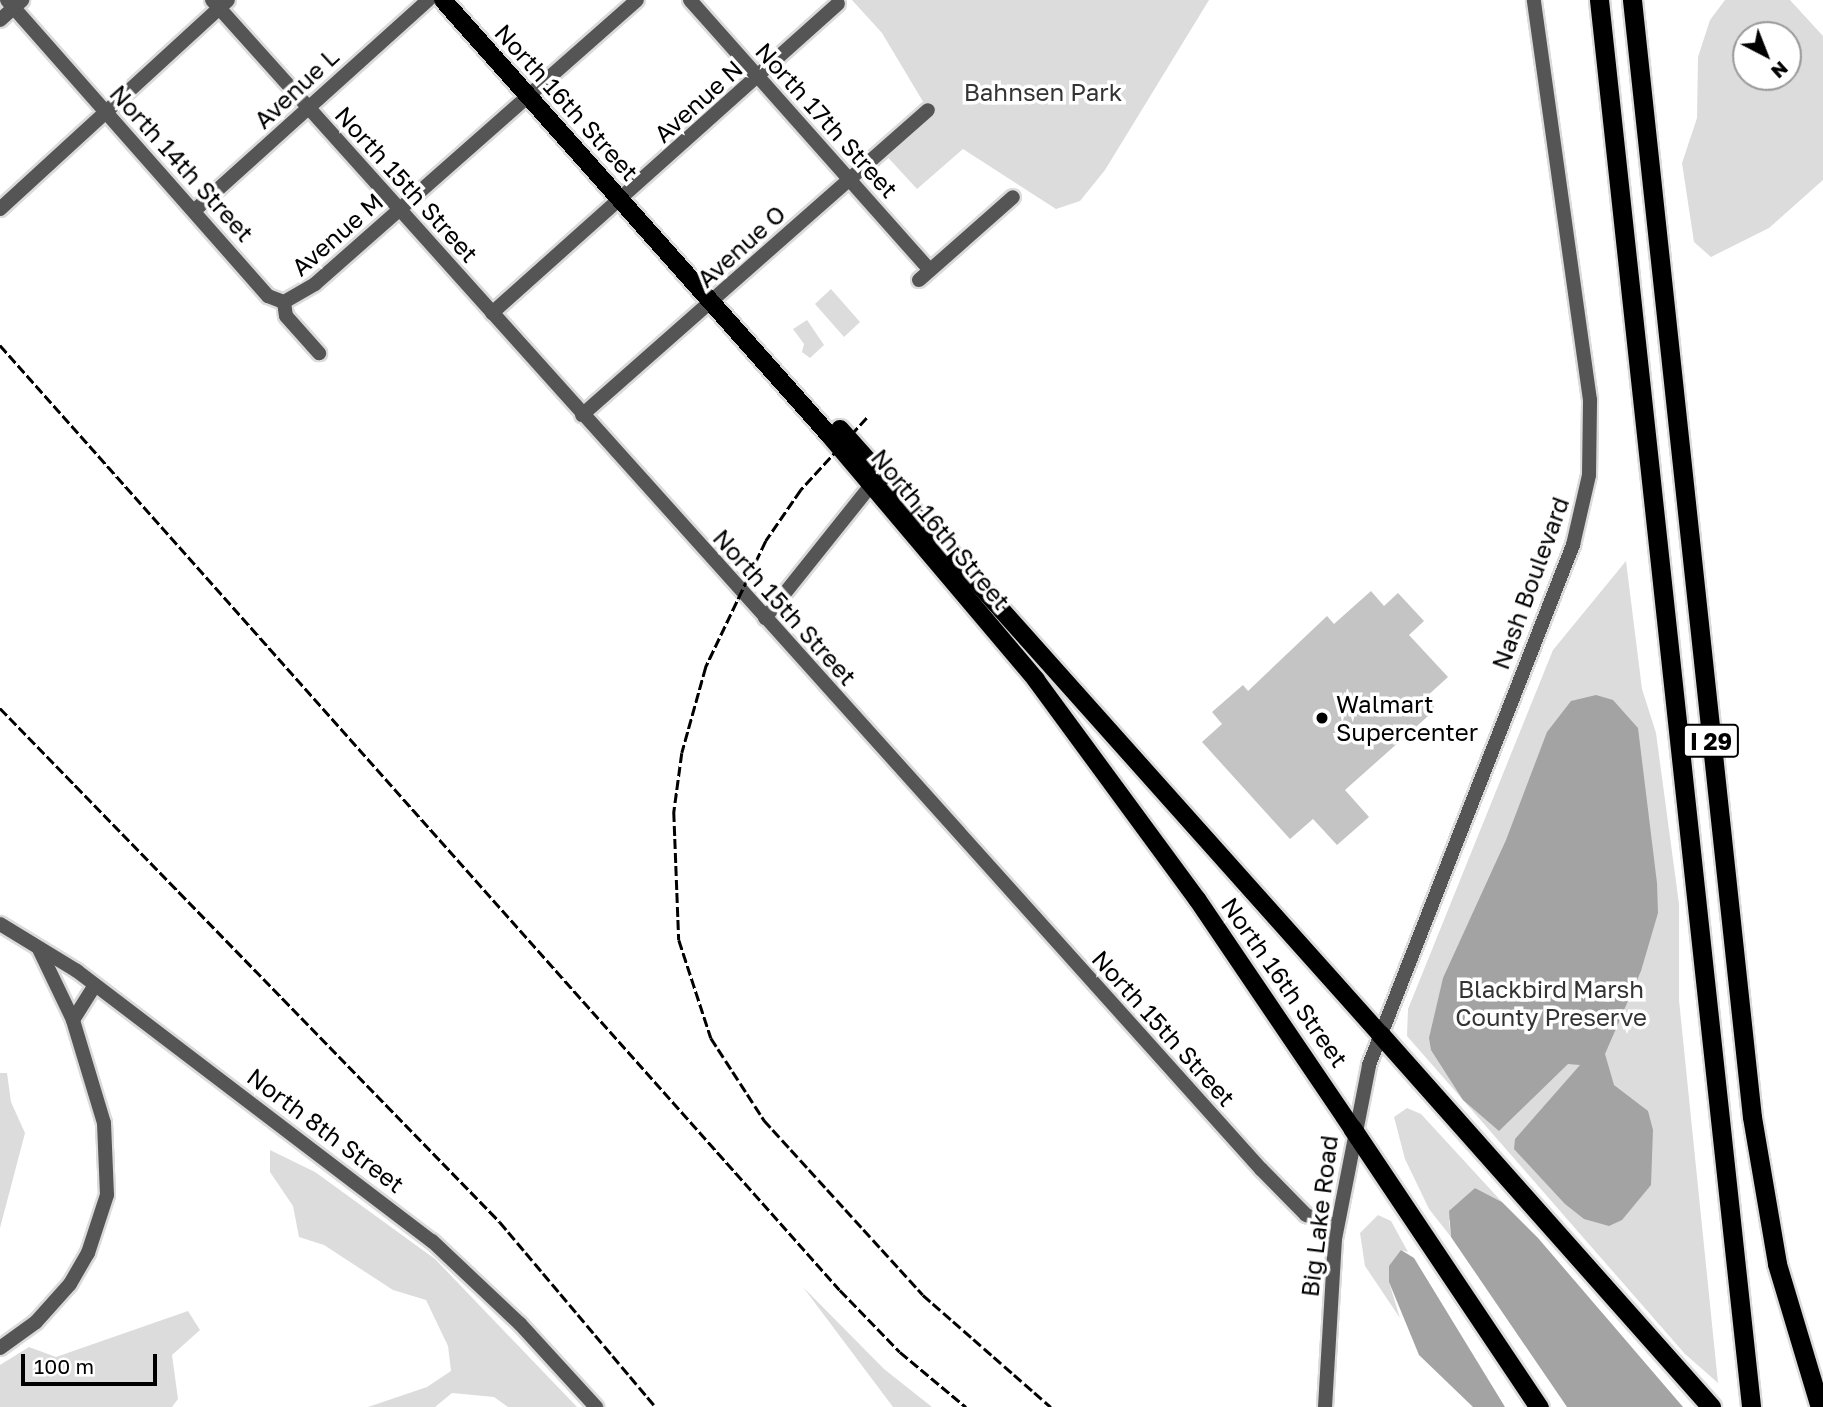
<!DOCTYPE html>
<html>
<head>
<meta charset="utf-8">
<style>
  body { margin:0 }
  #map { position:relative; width:1823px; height:1407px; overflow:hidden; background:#fff; font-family:"Golos Text",sans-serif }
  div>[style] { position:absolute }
  .green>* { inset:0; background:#dcdcdc }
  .water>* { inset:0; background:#a3a3a3 }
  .building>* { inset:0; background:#c4c4c4 }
  .roads { filter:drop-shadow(2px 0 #dbdbdb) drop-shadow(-2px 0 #dbdbdb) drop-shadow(0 2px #dbdbdb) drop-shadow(0 -2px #dbdbdb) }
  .minor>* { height:14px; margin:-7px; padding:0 7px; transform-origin:7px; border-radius:7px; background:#555 }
  .major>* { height:18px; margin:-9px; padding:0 9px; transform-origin:9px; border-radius:9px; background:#000 }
  .highway>* { height:19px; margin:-9.5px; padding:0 9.5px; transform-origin:9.5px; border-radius:9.5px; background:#000 }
  .rail>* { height:2.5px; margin-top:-1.25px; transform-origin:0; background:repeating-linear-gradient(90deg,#000 0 10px,transparent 0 13.5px) }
  .dots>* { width:19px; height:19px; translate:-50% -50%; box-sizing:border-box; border:4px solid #fff; border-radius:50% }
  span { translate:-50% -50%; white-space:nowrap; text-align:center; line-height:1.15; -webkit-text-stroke:7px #fff; paint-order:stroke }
  .shield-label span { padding:2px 5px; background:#fff; border:2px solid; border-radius:5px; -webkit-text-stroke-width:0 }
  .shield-label { font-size:23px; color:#000; font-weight:700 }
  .street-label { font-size:24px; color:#000 }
  .park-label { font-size:24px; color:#333 }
  .poi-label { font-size:24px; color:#000 }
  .left { translate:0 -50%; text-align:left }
  .north { position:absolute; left:1732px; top:21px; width:70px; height:70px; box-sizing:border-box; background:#fff; border:2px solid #999; border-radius:50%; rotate:138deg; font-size:19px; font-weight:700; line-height:28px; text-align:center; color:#000 }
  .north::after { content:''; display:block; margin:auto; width:24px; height:32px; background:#000; clip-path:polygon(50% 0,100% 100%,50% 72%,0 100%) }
  .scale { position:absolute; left:21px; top:1354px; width:136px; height:32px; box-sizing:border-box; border:4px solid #000; border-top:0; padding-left:9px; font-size:21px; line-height:24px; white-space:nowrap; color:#000; -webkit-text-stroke:5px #fff; paint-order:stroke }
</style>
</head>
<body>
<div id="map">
  <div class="green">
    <i style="clip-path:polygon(852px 0,1209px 0,1105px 170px,1080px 201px,1056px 209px,963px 149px,917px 189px,882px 151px,928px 110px,882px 33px)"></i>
    <i style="clip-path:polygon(evenodd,1725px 0,1790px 0,1823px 36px,1823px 180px,1769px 228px,1711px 257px,1694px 242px,1682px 163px,1697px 118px,1698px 57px,1710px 20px,1725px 0,1746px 35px,1788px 35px,1788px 77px,1746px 77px,1746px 35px)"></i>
    <i style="clip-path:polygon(831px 289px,860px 322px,844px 337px,815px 304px)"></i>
    <i style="clip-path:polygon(807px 320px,824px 345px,810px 358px,802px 352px,804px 344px,793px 329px)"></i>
    <i style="clip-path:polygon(1626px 561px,1642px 689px,1656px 733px,1679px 904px,1679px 1000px,1718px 1383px,1685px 1354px,1407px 1036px,1408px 1009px,1553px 650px)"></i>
    <i style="clip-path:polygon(0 1073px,7px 1073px,11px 1102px,25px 1133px,0 1228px)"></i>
    <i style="clip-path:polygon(1407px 1108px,1421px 1114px,1502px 1202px,1475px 1188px,1449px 1221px,1451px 1237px,1429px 1209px,1405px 1159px,1394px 1117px)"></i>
    <i style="clip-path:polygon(270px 1150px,315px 1172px,435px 1259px,577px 1407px,508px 1407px,494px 1397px,452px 1393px,435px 1407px,368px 1407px,427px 1387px,451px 1371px,448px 1346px,426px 1300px,393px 1290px,324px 1245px,299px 1237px,293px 1206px,270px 1172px)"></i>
    <i style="clip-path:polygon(1378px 1215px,1391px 1221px,1408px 1252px,1401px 1250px,1389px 1282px,1400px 1318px,1365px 1266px,1360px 1233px)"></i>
    <i style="clip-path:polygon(803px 1287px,884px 1369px,932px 1407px,893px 1407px)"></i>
    <i style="clip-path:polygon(188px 1311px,200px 1330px,172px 1355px,178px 1399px,172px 1407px,0 1407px,0 1365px,29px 1347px,56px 1357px)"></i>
  </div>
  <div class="water">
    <i style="clip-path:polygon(1596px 695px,1613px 700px,1638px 728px,1657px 883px,1658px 913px,1641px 971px,1605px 1054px,1614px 1085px,1648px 1111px,1653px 1130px,1651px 1185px,1622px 1220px,1609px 1226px,1584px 1219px,1565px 1204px,1514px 1149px,1515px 1139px,1580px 1065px,1568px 1064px,1499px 1131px,1463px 1100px,1431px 1050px,1429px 1038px,1443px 978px,1506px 840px,1547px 732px,1571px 701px)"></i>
    <i style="clip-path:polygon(1475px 1188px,1502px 1202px,1538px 1238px,1683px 1407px,1567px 1407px,1451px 1237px,1449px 1211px)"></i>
    <i style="clip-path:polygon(1401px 1250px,1414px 1258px,1505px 1407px,1473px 1407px,1419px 1355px,1389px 1282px,1389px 1266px)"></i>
  </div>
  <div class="building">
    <i style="clip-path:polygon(1371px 591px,1384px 606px,1398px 593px,1424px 621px,1409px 635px,1448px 677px,1426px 697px,1436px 709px,1345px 790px,1369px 817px,1337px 845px,1313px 819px,1290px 839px,1202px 742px,1222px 724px,1212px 712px,1243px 685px,1248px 691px,1327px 616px,1334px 624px)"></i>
  </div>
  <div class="roads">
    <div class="minor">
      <i style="left:7px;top:0;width:395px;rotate:48.6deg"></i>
      <i style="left:268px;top:296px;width:17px;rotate:21deg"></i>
      <i style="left:284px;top:302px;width:36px;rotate:-30deg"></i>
      <i style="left:315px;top:284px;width:429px;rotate:-41.4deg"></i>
      <i style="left:212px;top:0;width:1571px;rotate:48.1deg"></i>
      <i style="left:1261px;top:1169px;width:64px;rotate:45.6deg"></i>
      <i style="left:1306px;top:1215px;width:33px;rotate:20deg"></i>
      <i style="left:690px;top:0;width:361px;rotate:48.4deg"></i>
      <i style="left:0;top:20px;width:30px;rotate:-42deg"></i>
      <i style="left:0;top:209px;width:309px;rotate:-42.5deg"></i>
      <i style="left:195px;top:210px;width:314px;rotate:-42deg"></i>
      <i style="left:919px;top:280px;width:125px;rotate:-41.4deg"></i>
      <i style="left:284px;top:302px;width:14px;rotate:82deg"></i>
      <i style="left:286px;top:316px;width:50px;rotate:48.3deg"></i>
      <i style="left:492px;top:313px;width:464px;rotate:-41.8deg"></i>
      <i style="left:582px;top:415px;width:461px;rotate:-41.4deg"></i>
      <i style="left:765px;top:618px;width:170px;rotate:-51.4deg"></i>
      <i style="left:0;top:924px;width:90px;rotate:31.4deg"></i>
      <i style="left:77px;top:971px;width:446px;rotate:37.3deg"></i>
      <i style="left:432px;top:1241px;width:121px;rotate:43.3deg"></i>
      <i style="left:520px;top:1324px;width:113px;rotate:47.5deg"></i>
      <i style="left:39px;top:949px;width:79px;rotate:64.4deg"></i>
      <i style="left:0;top:1348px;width:44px;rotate:-35.8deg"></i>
      <i style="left:36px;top:1322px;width:51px;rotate:-48.2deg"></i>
      <i style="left:70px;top:1284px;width:36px;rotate:-60deg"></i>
      <i style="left:88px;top:1253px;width:61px;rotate:-71.9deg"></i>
      <i style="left:107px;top:1195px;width:72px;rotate:-92.4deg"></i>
      <i style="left:104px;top:1123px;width:108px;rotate:-106.8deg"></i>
      <i style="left:73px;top:1020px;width:41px;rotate:-57.8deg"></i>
      <i style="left:1325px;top:1407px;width:168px;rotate:-86.6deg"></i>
      <i style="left:1335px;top:1239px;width:177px;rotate:-78.9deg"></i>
      <i style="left:1369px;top:1065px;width:559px;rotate:-68.58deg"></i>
      <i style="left:1573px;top:545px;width:72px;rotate:-77.1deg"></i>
      <i style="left:1589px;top:475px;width:75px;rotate:-89.2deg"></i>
      <i style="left:1590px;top:400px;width:404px;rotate:-98deg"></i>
    </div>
    <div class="major">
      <i style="left:443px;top:0;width:584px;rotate:48.4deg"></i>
      <i style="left:831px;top:437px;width:318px;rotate:49.8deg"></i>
      <i style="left:1036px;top:680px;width:272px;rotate:53.7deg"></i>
      <i style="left:1197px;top:899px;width:277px;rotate:55.9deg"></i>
      <i style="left:840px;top:429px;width:811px;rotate:48.25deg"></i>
    </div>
    <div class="highway">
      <i style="left:1599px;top:0;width:1415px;rotate:83.83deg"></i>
      <i style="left:1632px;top:0;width:1123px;rotate:83.87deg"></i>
      <i style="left:1752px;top:1117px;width:149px;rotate:80.3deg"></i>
      <i style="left:1777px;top:1264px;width:149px;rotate:73.3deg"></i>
      <i style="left:1380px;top:1034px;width:499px;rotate:48.4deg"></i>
      <i style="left:1352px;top:1128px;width:336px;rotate:56.2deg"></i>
    </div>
  </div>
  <div class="rail">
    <i style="left:0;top:345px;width:1264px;rotate:48.37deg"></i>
    <i style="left:840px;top:1290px;width:86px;rotate:45.9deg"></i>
    <i style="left:900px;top:1352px;width:86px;rotate:39.8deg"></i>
    <i style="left:867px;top:418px;width:98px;rotate:132.5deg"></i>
    <i style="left:801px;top:490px;width:62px;rotate:124.5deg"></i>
    <i style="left:766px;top:541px;width:140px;rotate:115.5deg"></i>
    <i style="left:706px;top:667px;width:89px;rotate:105.6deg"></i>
    <i style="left:682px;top:753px;width:60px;rotate:97.7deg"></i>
    <i style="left:674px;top:812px;width:128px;rotate:87.8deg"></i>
    <i style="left:679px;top:940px;width:103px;rotate:71.9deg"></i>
    <i style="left:711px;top:1038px;width:98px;rotate:57.1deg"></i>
    <i style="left:764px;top:1120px;width:236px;rotate:47.7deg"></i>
    <i style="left:923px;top:1295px;width:170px;rotate:41.2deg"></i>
    <i style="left:0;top:708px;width:717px;rotate:45.79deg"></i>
    <i style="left:500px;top:1222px;width:242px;rotate:49.9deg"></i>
  </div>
  <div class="dots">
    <i style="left:1322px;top:718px;background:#000"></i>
  </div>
  <div class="shield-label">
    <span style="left:1711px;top:741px">I 29</span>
  </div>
  <div class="street-label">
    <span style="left:296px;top:88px;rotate:-43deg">Avenue L</span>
    <span style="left:698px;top:101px;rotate:-42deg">Avenue N</span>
    <span style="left:567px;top:102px;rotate:48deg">North 16th Street</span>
    <span style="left:827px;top:120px;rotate:48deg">North 17th Street</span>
    <span style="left:182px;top:163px;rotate:48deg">North 14th Street</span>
    <span style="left:407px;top:184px;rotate:48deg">North 15th Street</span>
    <span style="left:337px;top:234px;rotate:-41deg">Avenue M</span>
    <span style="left:741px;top:246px;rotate:-42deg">Avenue O</span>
    <span style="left:941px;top:529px;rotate:50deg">North 16th Street</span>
    <span style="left:1530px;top:583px;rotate:-70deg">Nash Boulevard</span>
    <span style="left:785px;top:607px;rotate:48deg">North 15th Street</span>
    <span style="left:1285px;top:982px;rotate:55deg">North 16th Street</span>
    <span style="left:1164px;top:1028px;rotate:48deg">North 15th Street</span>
    <span style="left:326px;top:1130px;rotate:37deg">North 8th Street</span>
    <span style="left:1319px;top:1216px;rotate:-83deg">Big Lake Road</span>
  </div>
  <div class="park-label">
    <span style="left:1043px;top:92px">Bahnsen Park</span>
    <span style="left:1551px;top:1003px">Blackbird Marsh<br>County Preserve</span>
  </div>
  <div class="poi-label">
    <span class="left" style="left:1336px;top:718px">Walmart<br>Supercenter</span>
  </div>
  <div class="north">N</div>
  <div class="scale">100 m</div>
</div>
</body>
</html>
